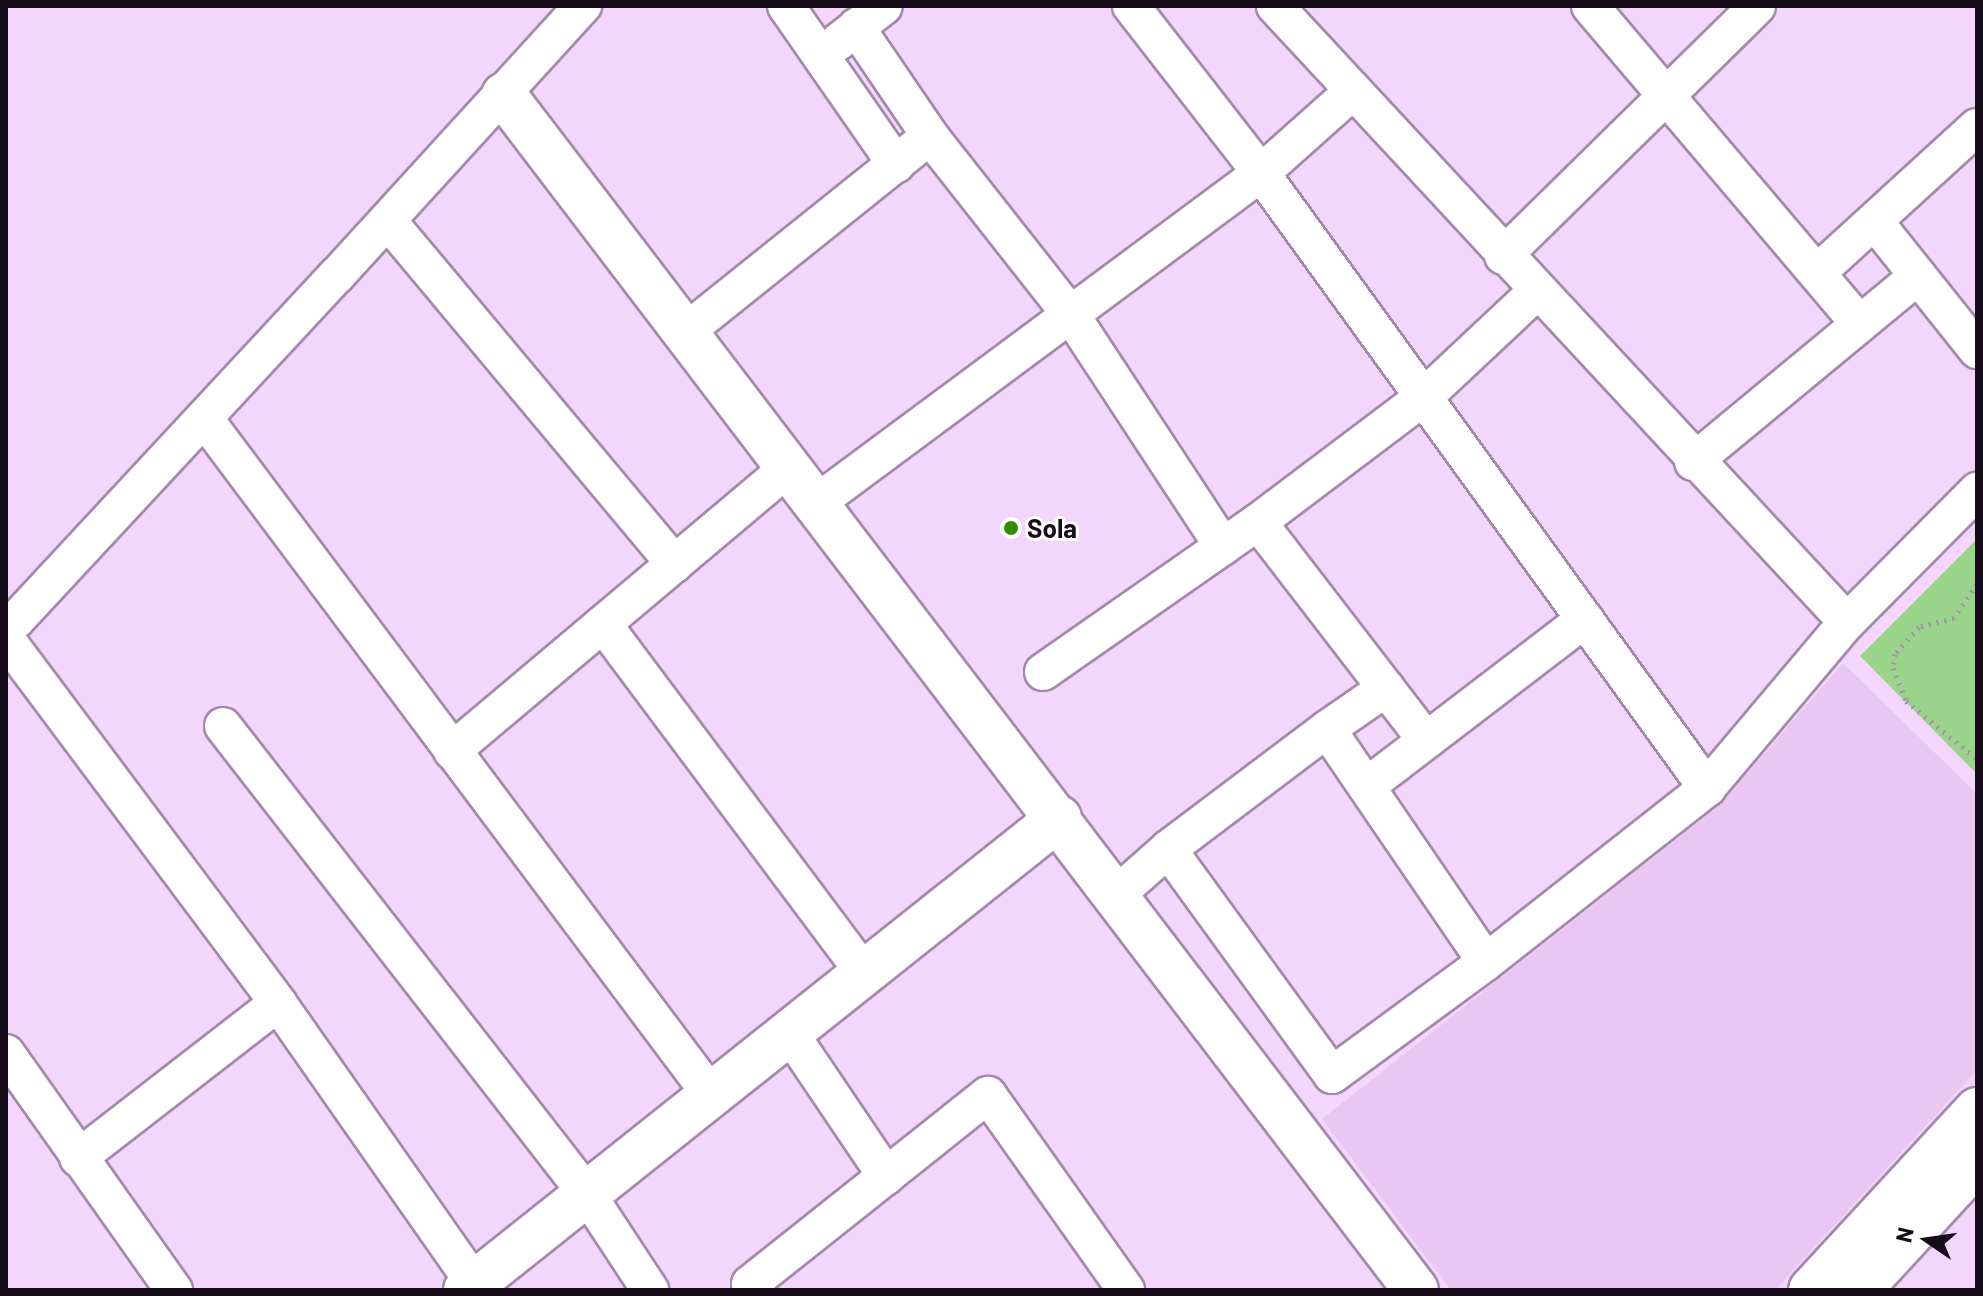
<!DOCTYPE html>
<html>
<head>
<meta charset="utf-8">
<style>
  body { margin:0 }
  #map { position:relative; width:1983px; height:1296px; overflow:hidden; background:#f3d6fb; font-family:Barlow,sans-serif }
  div>[style] { position:absolute }
  .built>* { inset:0; background:#e9c7f2 }
  .green>* { inset:0; background:#9ad48a }
  .path>* { height:5px; margin-top:-2.5px; transform-origin:0; background:repeating-linear-gradient(90deg,#a791ad 0 2px,transparent 0 8px) }
  .roads { filter:drop-shadow(2px 0 #a489ac) drop-shadow(-2px 0 #a489ac) drop-shadow(0 2px #a489ac) drop-shadow(0 -2px #a489ac) }
  .minor>* { height:36px; margin:-18px; padding:0 18px; transform-origin:18px; border-radius:18px; background:#fff }
  .tertiary>* { height:44px; margin:-22px; padding:0 22px; transform-origin:22px; border-radius:22px; background:#fff }
  .secondary>* { height:44px; margin:-22px; padding:0 22px; transform-origin:22px; border-radius:22px; background:#fff }
  .dots>* { width:22px; height:22px; translate:-50% -50%; box-sizing:border-box; border:4px solid #fff; border-radius:50% }
  span { translate:-50% -50%; white-space:nowrap; text-align:center; line-height:1.15; -webkit-text-stroke:6px #fff; paint-order:stroke }
  .poi-label { font-size:26px; color:#170d1a; font-weight:700 }
  .left { translate:0 -50%; text-align:left }
  .frame { position:absolute; inset:0; border:8px solid #170d1a; pointer-events:none }
  .north { position:absolute; left:1887px; top:1200px; width:80px; height:80px; -webkit-text-stroke:6px #fff; paint-order:stroke; rotate:283deg; font-size:22px; font-weight:700; line-height:32px; text-align:center; color:#170d1a }
  .north::after { content:''; display:block; margin:auto; width:28px; height:36px; background:#170d1a; clip-path:polygon(50% 0,100% 100%,50% 72%,0 100%) }
</style>
</head>
<body>
<div id="map">
  <div class="built">
    <i style="clip-path:polygon(1843px 663px,1977px 794px,1977px 1070px,1775px 1290px,1451px 1290px,1322px 1119px,1720px 805px)"></i>
  </div>
  <div class="green">
    <i style="clip-path:polygon(1977px 539px,1977px 774px,1860px 656px)"></i>
  </div>
  <div class="path">
    <i style="left:1977px;top:584px;width:41px;rotate:124.1deg"></i>
    <i style="left:1954px;top:618px;width:36px;rotate:166deg"></i>
    <i style="left:1919px;top:627px;width:36px;rotate:132deg"></i>
    <i style="left:1895px;top:654px;width:14px;rotate:98deg"></i>
    <i style="left:1893px;top:668px;width:35px;rotate:68deg"></i>
    <i style="left:1906px;top:701px;width:92px;rotate:39.2deg"></i>
  </div>
  <div class="roads">
    <div class="minor">
      <i style="left:786px;top:6px;width:193px;rotate:55.2deg"></i>
      <i style="left:1131px;top:6px;width:212px;rotate:52.1deg"></i>
      <i style="left:1261px;top:173px;width:760px;rotate:54.05deg"></i>
      <i style="left:1707px;top:788px;width:217px;rotate:-49.9deg"></i>
      <i style="left:1847px;top:622px;width:841px;rotate:-132.88deg"></i>
      <i style="left:1590px;top:6px;width:414px;rotate:49.7deg"></i>
      <i style="left:856px;top:27px;width:132px;rotate:55.8deg"></i>
      <i style="left:930px;top:136px;width:228px;rotate:51.8deg"></i>
      <i style="left:1071px;top:315px;width:277px;rotate:56.7deg"></i>
      <i style="left:838px;top:42px;width:58px;rotate:-38deg"></i>
      <i style="left:388px;top:221px;width:447px;rotate:50.1deg"></i>
      <i style="left:1875px;top:222px;width:164px;rotate:51.4deg"></i>
      <i style="left:1503px;top:256px;width:356px;rotate:-44.5deg"></i>
      <i style="left:1818px;top:272px;width:215px;rotate:-42.4deg"></i>
      <i style="left:684px;top:333px;width:315px;rotate:-38.7deg"></i>
      <i style="left:204px;top:418px;width:846px;rotate:53.17deg"></i>
      <i style="left:1693px;top:462px;width:292px;rotate:-39.6deg"></i>
      <i style="left:815px;top:504px;width:555px;rotate:-36.58deg"></i>
      <i style="left:1261px;top:173px;width:122px;rotate:-41.7deg"></i>
      <i style="left:1258px;top:522px;width:275px;rotate:52.4deg"></i>
      <i style="left:1847px;top:622px;width:185px;rotate:-45.2deg"></i>
      <i style="left:603px;top:624px;width:436px;rotate:53.2deg"></i>
      <i style="left:6px;top:625px;width:11px;rotate:-27deg"></i>
      <i style="left:16px;top:620px;width:471px;rotate:-47.1deg"></i>
      <i style="left:337px;top:275px;width:365px;rotate:-47.6deg"></i>
      <i style="left:6px;top:639px;width:454px;rotate:53.2deg"></i>
      <i style="left:278px;top:1003px;width:342px;rotate:55deg"></i>
      <i style="left:1043px;top:672px;width:262px;rotate:-34.9deg"></i>
      <i style="left:1258px;top:522px;width:208px;rotate:-37deg"></i>
      <i style="left:1424px;top:397px;width:154px;rotate:-43.2deg"></i>
      <i style="left:223px;top:726px;width:593px;rotate:52.13deg"></i>
      <i style="left:587px;top:1194px;width:115px;rotate:56.7deg"></i>
      <i style="left:1327px;top:729px;width:282px;rotate:55.7deg"></i>
      <i style="left:1486px;top:962px;width:191px;rotate:143.7deg"></i>
      <i style="left:1332px;top:1075px;width:279px;rotate:-126deg"></i>
      <i style="left:1168px;top:849px;width:199px;rotate:-37deg"></i>
      <i style="left:1327px;top:729px;width:72px;rotate:-34.8deg"></i>
      <i style="left:452px;top:751px;width:438px;rotate:-40.1deg"></i>
      <i style="left:1368px;top:785px;width:273px;rotate:-37.4deg"></i>
      <i style="left:1117px;top:894px;width:68px;rotate:-41.4deg"></i>
      <i style="left:1486px;top:962px;width:281px;rotate:-38.2deg"></i>
      <i style="left:789px;top:1032px;width:174px;rotate:56deg"></i>
      <i style="left:6px;top:1053px;width:291px;rotate:54.7deg"></i>
      <i style="left:78px;top:1158px;width:253px;rotate:-37.8deg"></i>
      <i style="left:754px;top:1290px;width:7px;rotate:-124deg"></i>
      <i style="left:750px;top:1284px;width:304px;rotate:-38.5deg"></i>
      <i style="left:988px;top:1095px;width:239px;rotate:54.7deg"></i>
    </div>
    <div class="tertiary">
      <i style="left:504px;top:95px;width:1503px;rotate:52.65deg"></i>
      <i style="left:466px;top:1290px;width:758px;rotate:-38.52deg"></i>
    </div>
    <div class="secondary">
      <i style="left:1811px;top:1290px;width:245px;rotate:-47.3deg"></i>
      <i style="left:1859px;top:1290px;width:174px;rotate:-47.3deg"></i>
    </div>
  </div>
  <div class="dots">
    <i style="left:1011px;top:528px;background:#318e01"></i>
  </div>
  <div class="poi-label">
    <span class="left" style="left:1027px;top:528px">Sola</span>
  </div>
  <div class="frame"></div>
  <div class="north">N</div>
</div>
</body>
</html>
